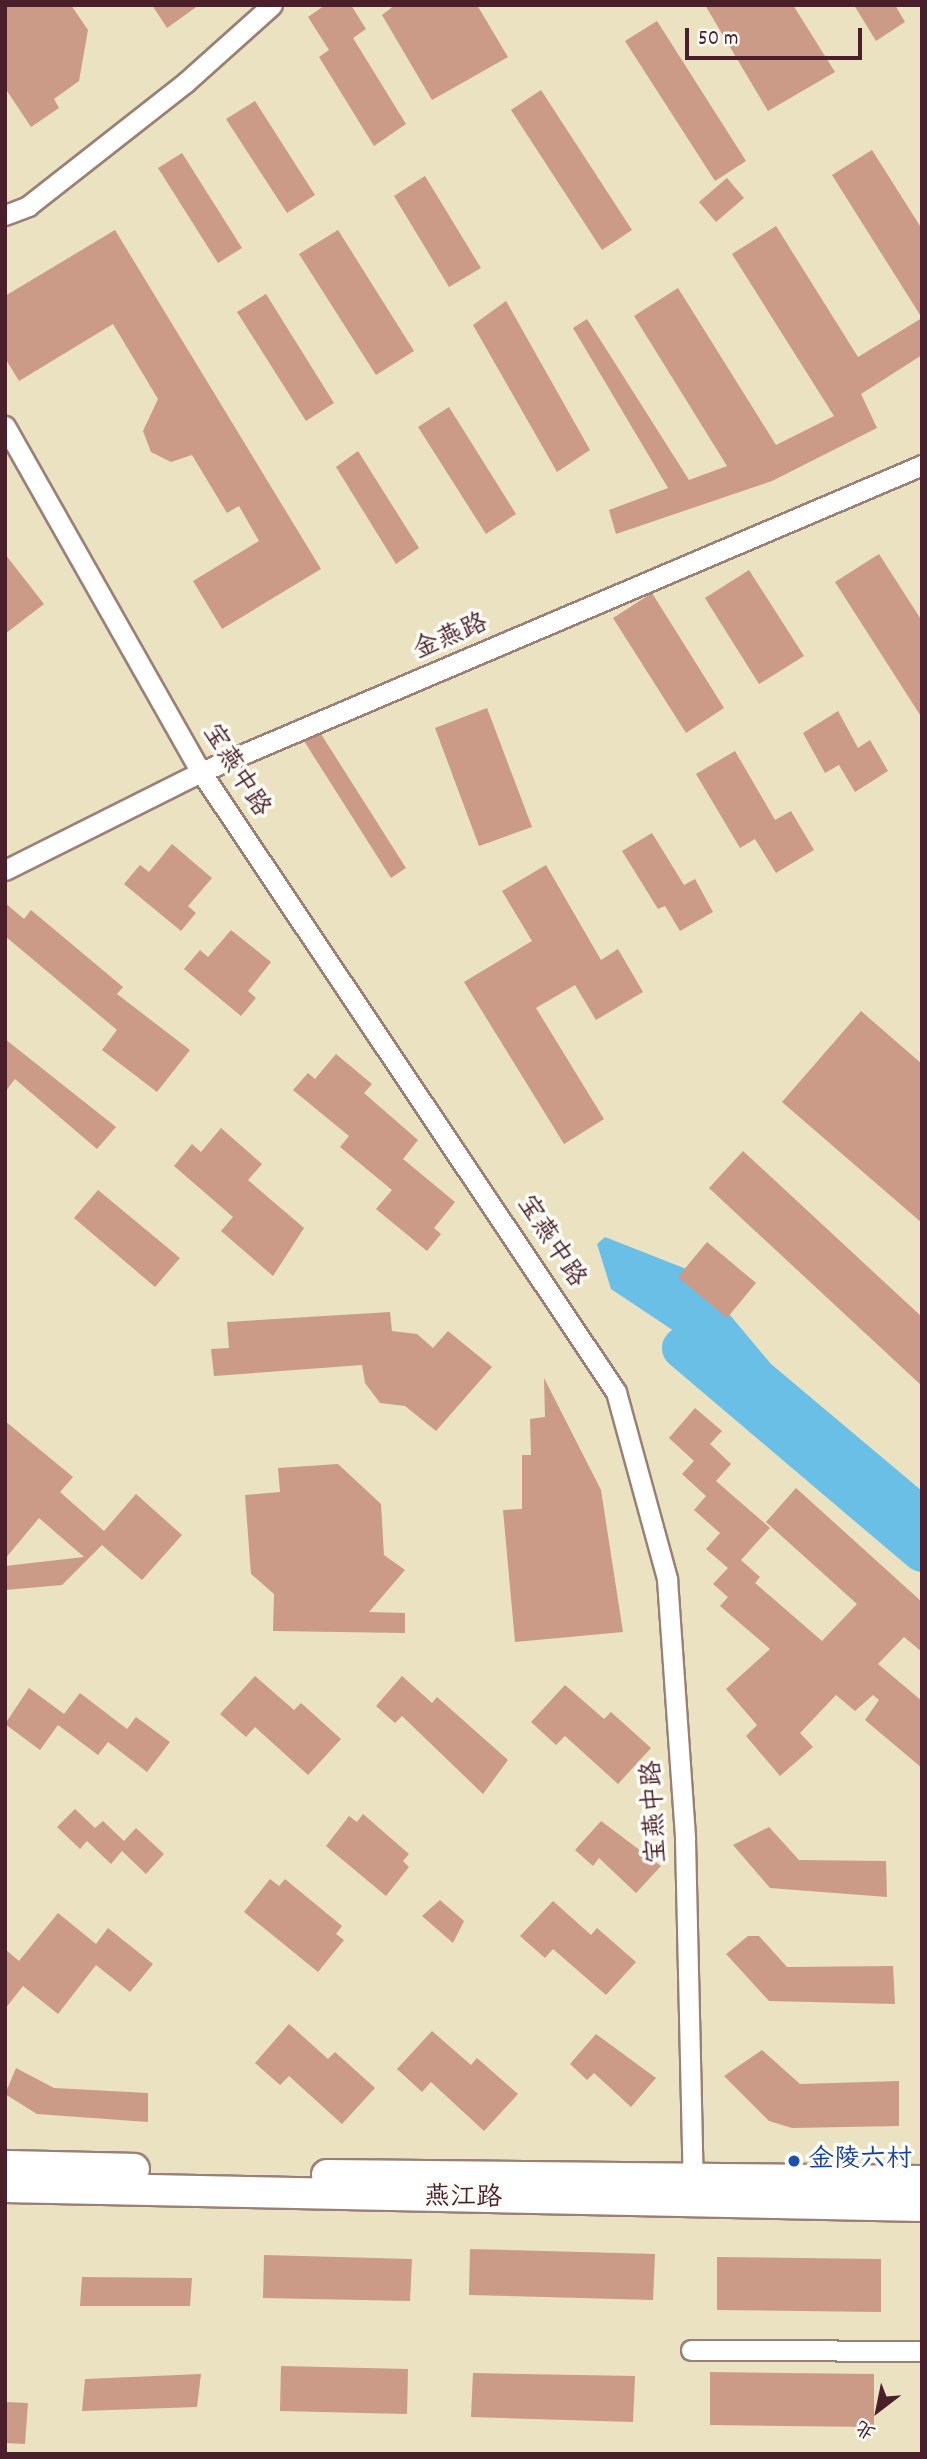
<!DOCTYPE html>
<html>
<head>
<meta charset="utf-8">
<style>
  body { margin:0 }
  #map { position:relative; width:927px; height:2459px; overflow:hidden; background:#ebe2c2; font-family:Dekko,"LXGW WenKai TC",sans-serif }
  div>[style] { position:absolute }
  .water>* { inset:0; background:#6abfe6 }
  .river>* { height:42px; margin:-21px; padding:0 21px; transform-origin:21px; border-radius:21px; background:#6abfe6 }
  .building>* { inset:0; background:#cb9b87 }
  .roads { filter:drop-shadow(2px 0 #9a8076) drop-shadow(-2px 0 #9a8076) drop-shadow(0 2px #9a8076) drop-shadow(0 -2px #9a8076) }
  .street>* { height:19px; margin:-9.5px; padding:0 9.5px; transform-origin:9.5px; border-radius:9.5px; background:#fff }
  .primary>* { height:30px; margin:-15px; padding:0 15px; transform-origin:15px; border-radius:15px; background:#fff }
  .dots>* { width:19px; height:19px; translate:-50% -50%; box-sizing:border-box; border:4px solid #fdfcf7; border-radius:50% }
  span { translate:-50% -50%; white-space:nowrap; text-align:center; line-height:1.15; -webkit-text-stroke:7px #fdfcf7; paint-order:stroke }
  .street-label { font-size:26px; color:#4a1f2b }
  .transit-label { font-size:26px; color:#164399 }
  .left { translate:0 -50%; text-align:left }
  .frame { position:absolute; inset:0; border:7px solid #4a1f2b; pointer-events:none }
  .north { position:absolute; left:843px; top:2375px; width:70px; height:70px; -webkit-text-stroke:5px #fdfcf7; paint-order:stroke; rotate:212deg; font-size:19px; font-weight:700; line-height:28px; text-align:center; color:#4a1f2b }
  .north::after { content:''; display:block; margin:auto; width:24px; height:32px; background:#4a1f2b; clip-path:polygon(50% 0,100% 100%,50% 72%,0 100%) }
  .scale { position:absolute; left:685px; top:28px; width:177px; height:32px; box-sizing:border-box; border:4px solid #4a1f2b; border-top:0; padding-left:9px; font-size:21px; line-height:24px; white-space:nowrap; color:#4a1f2b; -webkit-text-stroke:5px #fdfcf7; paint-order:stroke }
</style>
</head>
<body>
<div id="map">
  <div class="water">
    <i style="clip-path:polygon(605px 1237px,694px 1272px,771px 1364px,922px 1491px,922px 1537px,680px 1335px,611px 1289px,597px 1244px)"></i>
  </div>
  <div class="river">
    <i style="left:683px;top:1348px;width:314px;rotate:40.3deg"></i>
  </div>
  <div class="building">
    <i style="clip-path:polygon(5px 5px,71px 5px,88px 30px,79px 81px,54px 99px,59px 108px,31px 127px,5px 88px)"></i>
    <i style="clip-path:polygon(152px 5px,199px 5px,167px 28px)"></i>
    <i style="clip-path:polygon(325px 5px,351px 5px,366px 29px,353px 38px,406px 124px,374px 146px,319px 57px,329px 50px,308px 17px)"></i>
    <i style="clip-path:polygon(395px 5px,477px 5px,508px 57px,432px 100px,382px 15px)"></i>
    <i style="clip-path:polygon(705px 5px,793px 5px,835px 72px,768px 111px)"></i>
    <i style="clip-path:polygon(854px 5px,895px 5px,905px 22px,876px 41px)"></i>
    <i style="clip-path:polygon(657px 21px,746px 161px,715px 181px,625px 41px)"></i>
    <i style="clip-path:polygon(541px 90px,632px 230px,602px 250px,511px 110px)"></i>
    <i style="clip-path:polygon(255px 101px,315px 195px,287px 213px,226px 119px)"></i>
    <i style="clip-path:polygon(872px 150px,922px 229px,922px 355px,861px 394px,877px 428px,772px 481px,616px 534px,609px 510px,668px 488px,573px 328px,587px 319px,689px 480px,727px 466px,634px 316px,678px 288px,776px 445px,834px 416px,732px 254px,776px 226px,858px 357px,922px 318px,832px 175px)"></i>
    <i style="clip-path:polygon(182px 153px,242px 248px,218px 263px,158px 168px)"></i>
    <i style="clip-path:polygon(425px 176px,481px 268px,449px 287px,394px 196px)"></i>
    <i style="clip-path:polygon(727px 178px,744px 198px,716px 222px,699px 202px)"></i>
    <i style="clip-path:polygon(115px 230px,321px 569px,222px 629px,193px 581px,259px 541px,239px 506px,227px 513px,192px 455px,171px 462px,151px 452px,143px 431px,158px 399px,113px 324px,19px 381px,5px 358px,5px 296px)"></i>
    <i style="clip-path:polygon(338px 230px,414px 351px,376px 375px,299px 254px)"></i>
    <i style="clip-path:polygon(266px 294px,334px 403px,306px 421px,237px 312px)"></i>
    <i style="clip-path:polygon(506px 301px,590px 450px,557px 472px,473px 325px)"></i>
    <i style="clip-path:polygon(449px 407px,516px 514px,486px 534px,418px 427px)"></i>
    <i style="clip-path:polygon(358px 451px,419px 548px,396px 564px,336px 467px)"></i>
    <i style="clip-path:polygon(5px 554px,44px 604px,5px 634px)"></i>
    <i style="clip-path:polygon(879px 554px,922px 621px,922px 718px,835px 582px)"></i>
    <i style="clip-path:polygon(749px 570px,804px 656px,759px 684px,705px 598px)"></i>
    <i style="clip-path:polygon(652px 593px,724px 708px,686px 733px,613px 618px)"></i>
    <i style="clip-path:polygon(487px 708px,532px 827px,479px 846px,435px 728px)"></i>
    <i style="clip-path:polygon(838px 711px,858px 748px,870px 740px,888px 771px,855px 792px,839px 765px,825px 773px,803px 733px)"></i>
    <i style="clip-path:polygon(321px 734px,406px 868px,391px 878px,304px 741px)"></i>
    <i style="clip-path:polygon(735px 751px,775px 820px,791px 811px,814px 850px,776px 873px,755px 839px,740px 848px,696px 774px)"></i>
    <i style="clip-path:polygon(652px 833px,684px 885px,695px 879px,713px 912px,680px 931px,665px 906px,658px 909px,622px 851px)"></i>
    <i style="clip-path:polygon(172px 844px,212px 878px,188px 906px,196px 913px,181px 931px,124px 884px,140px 865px,149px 872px)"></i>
    <i style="clip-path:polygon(546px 865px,601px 960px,618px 949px,643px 992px,596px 1020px,575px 985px,536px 1008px,604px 1119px,564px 1144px,464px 982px,532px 941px,502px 891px)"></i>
    <i style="clip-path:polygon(5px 903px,24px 919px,31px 910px,123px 987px,117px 994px,190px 1050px,157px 1092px,102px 1050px,117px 1030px,5px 936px)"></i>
    <i style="clip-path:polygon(231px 930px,271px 962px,248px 991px,256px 998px,241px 1016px,184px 969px,200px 950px,208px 957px)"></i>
    <i style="clip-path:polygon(861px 1011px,922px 1064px,922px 1223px,782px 1102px)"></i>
    <i style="clip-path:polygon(5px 1039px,116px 1127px,97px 1149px,15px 1079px,5px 1092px)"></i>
    <i style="clip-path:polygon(336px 1054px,372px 1084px,364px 1093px,418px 1140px,403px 1159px,455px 1202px,434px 1228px,441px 1234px,427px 1251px,376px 1209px,392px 1190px,340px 1147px,349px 1136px,293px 1090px,308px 1073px,315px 1079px)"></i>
    <i style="clip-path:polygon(221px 1128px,262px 1164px,248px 1180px,304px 1228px,273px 1276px,221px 1231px,233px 1217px,174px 1166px,192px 1144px,201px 1152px)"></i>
    <i style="clip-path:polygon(743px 1151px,922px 1317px,922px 1386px,709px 1188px)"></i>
    <i style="clip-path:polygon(98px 1190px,180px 1258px,155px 1287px,74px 1218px)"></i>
    <i style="clip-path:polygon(707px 1242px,756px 1283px,727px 1318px,678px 1277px)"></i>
    <i style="clip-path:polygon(390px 1312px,392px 1331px,417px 1334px,433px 1348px,448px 1331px,492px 1367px,436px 1431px,405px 1406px,380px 1403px,365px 1383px,362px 1365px,214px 1376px,211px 1349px,229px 1348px,227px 1322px)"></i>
    <i style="clip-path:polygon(544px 1378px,601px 1490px,623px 1632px,515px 1642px,503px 1510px,522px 1509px,522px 1455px,531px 1455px,530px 1419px,545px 1417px)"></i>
    <i style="clip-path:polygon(695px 1408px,722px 1431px,710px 1444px,731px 1464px,716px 1481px,770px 1528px,741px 1560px,760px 1577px,755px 1583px,822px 1641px,857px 1604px,766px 1522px,796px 1488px,922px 1602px,922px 1652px,904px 1637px,878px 1664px,922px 1701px,922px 1768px,865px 1720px,879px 1700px,873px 1695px,855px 1711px,836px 1695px,800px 1733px,813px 1747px,780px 1776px,746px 1736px,757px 1725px,726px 1689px,770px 1649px,720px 1606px,728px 1597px,713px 1584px,728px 1568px,706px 1549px,720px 1533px,694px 1510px,706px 1496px,682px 1474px,694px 1461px,669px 1438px)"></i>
    <i style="clip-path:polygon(5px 1421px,73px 1477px,60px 1492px,104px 1531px,136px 1494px,182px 1535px,142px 1580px,102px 1545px,62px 1585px,5px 1590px,5px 1566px,84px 1557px,39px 1518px,5px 1559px)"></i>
    <i style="clip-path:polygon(338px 1464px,381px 1504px,384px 1555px,405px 1570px,369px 1612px,405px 1613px,405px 1633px,273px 1631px,274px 1594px,251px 1574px,245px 1495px,280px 1492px,278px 1468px)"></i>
    <i style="clip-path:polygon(255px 1676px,294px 1710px,301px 1703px,341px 1739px,308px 1775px,255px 1727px,246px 1737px,220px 1714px)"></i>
    <i style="clip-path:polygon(402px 1676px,432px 1703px,437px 1697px,508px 1760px,483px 1794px,402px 1716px,395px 1723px,376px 1706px)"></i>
    <i style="clip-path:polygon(565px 1685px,604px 1719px,611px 1712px,651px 1748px,618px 1784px,565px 1736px,556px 1745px,531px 1722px)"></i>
    <i style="clip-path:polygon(29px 1688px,64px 1714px,80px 1693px,127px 1729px,136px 1717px,170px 1742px,147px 1772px,108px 1742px,98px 1755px,58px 1725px,40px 1750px,5px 1724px)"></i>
    <i style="clip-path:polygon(75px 1809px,95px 1828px,103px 1821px,124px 1841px,136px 1828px,164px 1854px,146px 1874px,122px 1851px,111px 1864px,87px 1841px,80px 1849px,57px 1827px)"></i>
    <i style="clip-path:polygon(363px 1814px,409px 1854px,403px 1861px,409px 1867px,386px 1896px,326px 1846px,349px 1816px,357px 1822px)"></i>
    <i style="clip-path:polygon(601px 1821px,661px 1866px,636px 1893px,599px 1858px,593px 1866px,575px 1850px)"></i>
    <i style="clip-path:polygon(769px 1827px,799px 1860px,886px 1861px,887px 1897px,770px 1888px,733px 1845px)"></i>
    <i style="clip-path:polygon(270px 1879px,279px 1886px,285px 1879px,342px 1926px,336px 1934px,344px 1940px,318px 1972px,244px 1912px)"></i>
    <i style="clip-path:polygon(440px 1900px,464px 1921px,453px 1943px,422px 1916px)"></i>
    <i style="clip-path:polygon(553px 1901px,591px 1935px,597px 1928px,636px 1962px,606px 1995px,553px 1949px,545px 1958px,520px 1936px)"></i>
    <i style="clip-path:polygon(58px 1913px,96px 1944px,108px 1928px,153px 1964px,130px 1992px,96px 1965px,58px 2014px,23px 1986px,5px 2009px,5px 1949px,19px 1961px)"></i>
    <i style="clip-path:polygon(748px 1936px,759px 1936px,787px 1967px,893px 1966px,895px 2004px,769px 2001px,726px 1954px)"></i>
    <i style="clip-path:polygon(289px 2024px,328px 2059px,335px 2052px,375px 2088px,342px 2124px,289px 2076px,280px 2085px,255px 2063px)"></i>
    <i style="clip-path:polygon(432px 2031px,471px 2065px,477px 2058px,518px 2094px,484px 2131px,431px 2082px,422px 2092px,397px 2069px)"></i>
    <i style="clip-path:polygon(596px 2034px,656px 2078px,631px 2107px,594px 2073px,587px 2080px,570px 2064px)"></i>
    <i style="clip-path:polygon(762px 2050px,800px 2084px,899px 2081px,899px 2126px,792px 2128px,769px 2121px,724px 2076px)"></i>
    <i style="clip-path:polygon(16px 2068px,54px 2088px,148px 2093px,148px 2122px,37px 2114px,5px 2094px)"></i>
    <i style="clip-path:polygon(470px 2249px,655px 2254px,653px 2300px,469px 2295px)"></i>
    <i style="clip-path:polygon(264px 2255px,412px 2259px,410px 2301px,263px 2298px)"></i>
    <i style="clip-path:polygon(717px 2257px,881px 2259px,881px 2312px,717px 2310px)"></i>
    <i style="clip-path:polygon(82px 2277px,192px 2278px,190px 2306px,80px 2306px)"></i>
    <i style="clip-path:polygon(281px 2366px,408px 2369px,407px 2414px,280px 2411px)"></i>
    <i style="clip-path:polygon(710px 2372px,874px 2374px,874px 2427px,710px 2425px)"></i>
    <i style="clip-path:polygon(473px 2373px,635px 2376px,633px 2422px,471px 2417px)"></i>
    <i style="clip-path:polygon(201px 2374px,197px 2407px,82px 2411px,85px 2379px)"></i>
    <i style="clip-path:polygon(5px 2402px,28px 2403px,25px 2444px,5px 2443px)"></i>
  </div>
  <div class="roads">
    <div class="street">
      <i style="left:5px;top:215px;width:25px;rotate:-21deg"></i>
      <i style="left:28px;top:206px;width:201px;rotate:-38.1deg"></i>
      <i style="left:186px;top:82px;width:115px;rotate:-41.8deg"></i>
      <i style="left:5px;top:426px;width:398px;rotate:60.5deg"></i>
      <i style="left:201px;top:772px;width:746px;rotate:56.2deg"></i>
      <i style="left:616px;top:1392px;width:194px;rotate:74.7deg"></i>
      <i style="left:667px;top:1579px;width:261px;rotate:86deg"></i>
      <i style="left:685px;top:1839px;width:350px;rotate:88.7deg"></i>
      <i style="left:5px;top:870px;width:219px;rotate:-26.6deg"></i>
      <i style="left:201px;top:772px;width:784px;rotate:-23.06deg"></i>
      <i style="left:691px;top:2350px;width:231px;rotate:0.2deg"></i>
    </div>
    <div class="primary">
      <i style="left:5px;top:2166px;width:129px;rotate:1.3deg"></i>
      <i style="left:327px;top:2175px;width:595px;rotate:0.58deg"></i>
      <i style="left:5px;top:2187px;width:917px;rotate:1.19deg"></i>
    </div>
  </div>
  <div class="dots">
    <i style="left:794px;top:2161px;background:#1a4fb4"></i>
  </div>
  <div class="street-label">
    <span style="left:451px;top:638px;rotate:-23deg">金燕路</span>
    <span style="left:235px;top:771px;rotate:58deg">宝燕中路</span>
    <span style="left:550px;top:1242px;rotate:57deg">宝燕中路</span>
    <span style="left:656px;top:1812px;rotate:-93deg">宝燕中路</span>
    <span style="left:463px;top:2199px;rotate:1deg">燕江路</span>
  </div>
  <div class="transit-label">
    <span class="left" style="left:808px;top:2161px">金陵六村</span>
  </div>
  <div class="frame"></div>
  <div class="north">北</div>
  <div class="scale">50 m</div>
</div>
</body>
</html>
